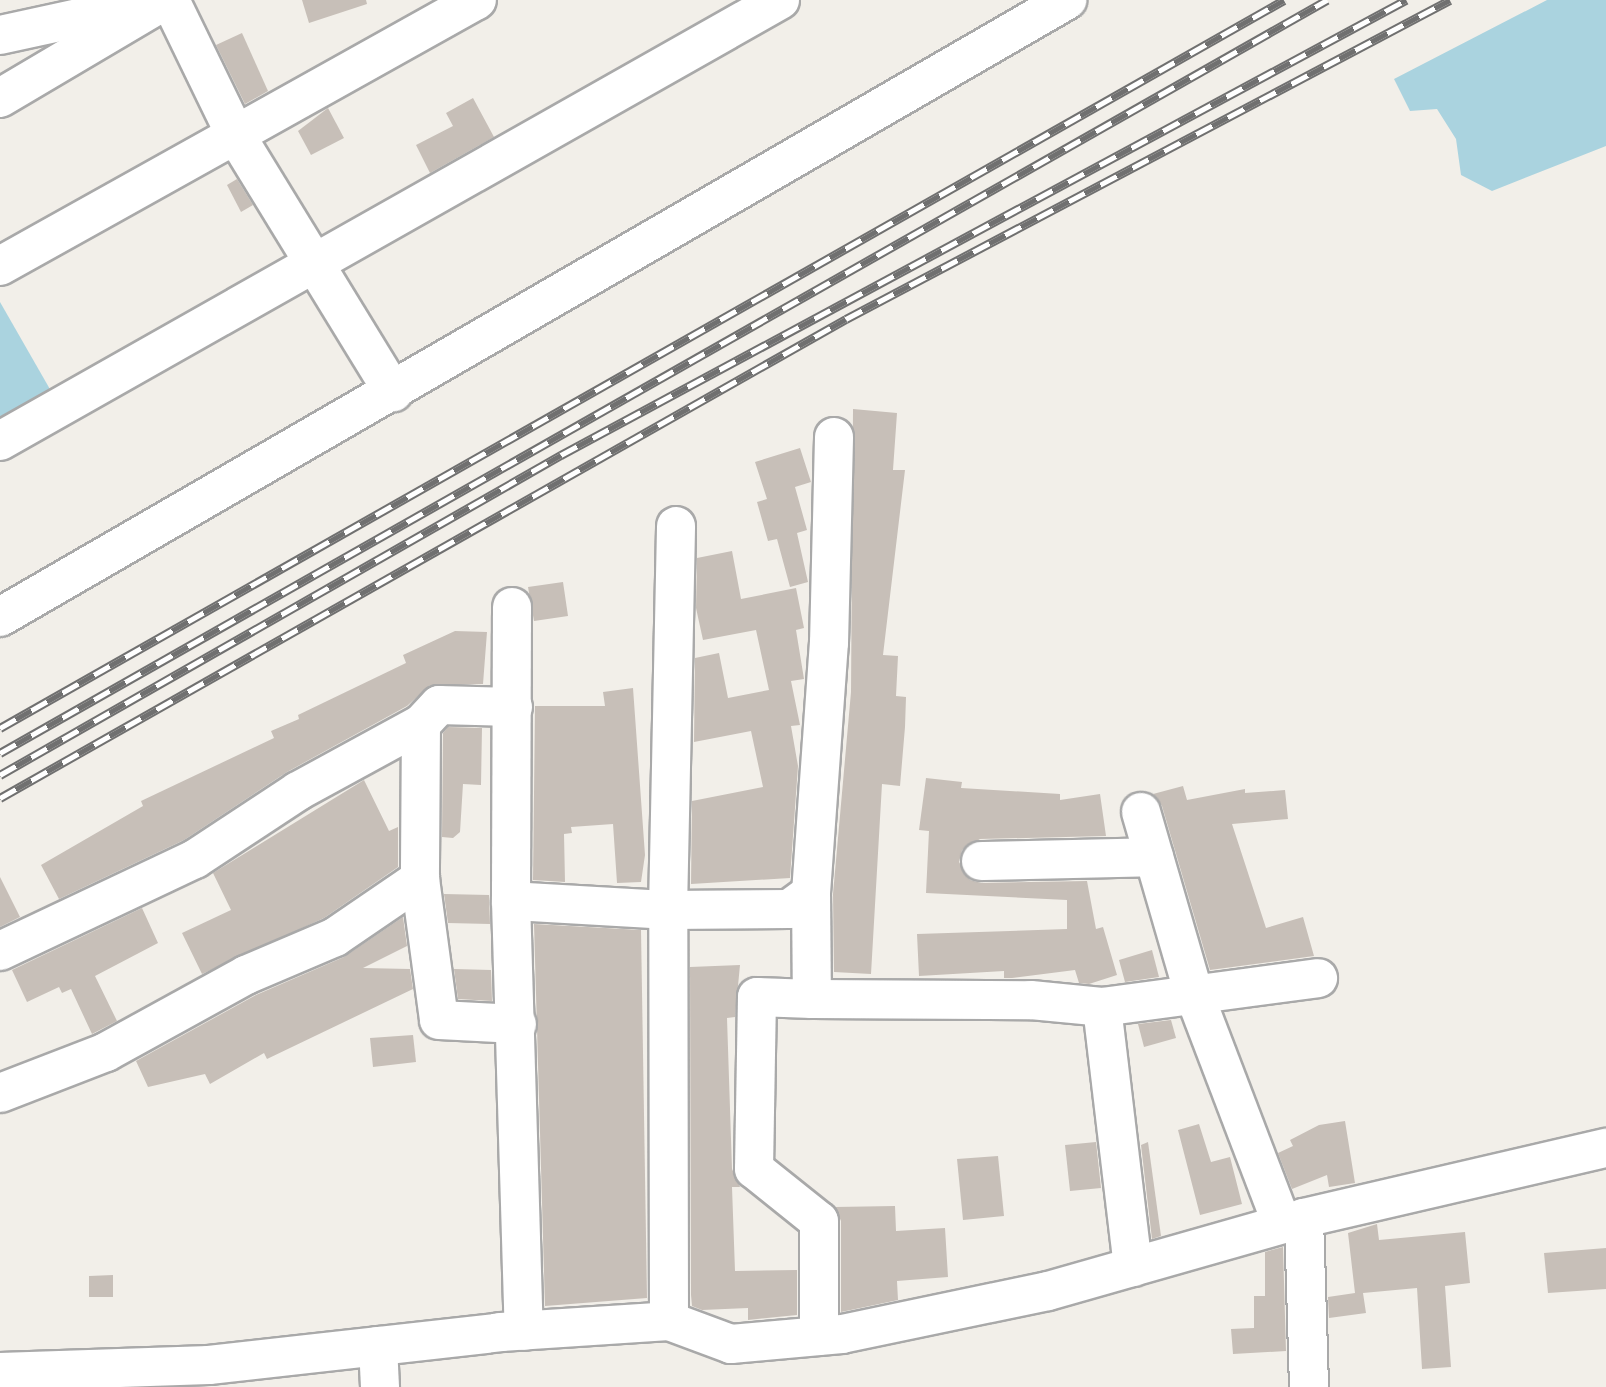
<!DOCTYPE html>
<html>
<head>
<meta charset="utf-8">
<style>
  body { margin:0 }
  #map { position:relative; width:1606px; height:1387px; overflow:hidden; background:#f2efe9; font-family:Helvetica,sans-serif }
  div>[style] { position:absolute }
  .water>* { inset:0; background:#aad3df }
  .building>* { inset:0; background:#c7bfb8 }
  .roads { filter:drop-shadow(2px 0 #a9a9a9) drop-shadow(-2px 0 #a9a9a9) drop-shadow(0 2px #a9a9a9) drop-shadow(0 -2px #a9a9a9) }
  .minor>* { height:38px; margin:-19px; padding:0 19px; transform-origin:19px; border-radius:19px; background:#fff }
  .rail>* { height:9px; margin-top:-4.5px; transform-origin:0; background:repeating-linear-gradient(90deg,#fff 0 18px,#707070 0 36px); box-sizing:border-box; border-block:2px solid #707070 }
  span { translate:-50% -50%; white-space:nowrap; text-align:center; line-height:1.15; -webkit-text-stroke:6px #fff; paint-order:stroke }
</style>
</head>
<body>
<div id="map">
  <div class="water">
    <i style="clip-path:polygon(1547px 0,1606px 0,1606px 146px,1492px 191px,1461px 175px,1456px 139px,1437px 109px,1410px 111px,1394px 79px)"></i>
    <i style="clip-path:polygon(0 302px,51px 391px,0 420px)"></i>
  </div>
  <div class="building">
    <i style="clip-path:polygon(302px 0,366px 0,367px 4px,309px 23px)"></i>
    <i style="clip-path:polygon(242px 33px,268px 91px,245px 104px,216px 45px)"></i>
    <i style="clip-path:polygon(473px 98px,494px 137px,430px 173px,416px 145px,453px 126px,446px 113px)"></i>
    <i style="clip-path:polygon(328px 108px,344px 138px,311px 155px,298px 131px)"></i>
    <i style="clip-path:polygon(237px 179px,253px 205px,241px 212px,227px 185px)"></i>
    <i style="clip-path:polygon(853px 409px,897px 413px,893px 470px,905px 470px,883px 655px,898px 656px,896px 696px,906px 697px,905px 727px,900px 786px,882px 784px,871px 974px,834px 972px,833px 894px,851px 692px)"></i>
    <i style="clip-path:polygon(800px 448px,811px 482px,795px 487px,807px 530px,797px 533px,808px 582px,790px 587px,777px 539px,768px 541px,757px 502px,767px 499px,755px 462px)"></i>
    <i style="clip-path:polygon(732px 551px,741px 599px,796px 588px,804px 628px,796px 630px,804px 679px,791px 681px,800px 725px,791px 726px,798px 766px,790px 878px,691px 884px,692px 801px,763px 787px,751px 731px,694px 742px,695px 658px,719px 653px,728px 698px,769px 690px,756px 630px,703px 640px,696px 608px,697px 558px)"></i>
    <i style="clip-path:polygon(563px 582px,568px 616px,534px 621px,528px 587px)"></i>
    <i style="clip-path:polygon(455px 631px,487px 632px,483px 684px,430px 685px,407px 706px,287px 772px,184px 840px,59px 899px,41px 865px,143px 806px,141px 801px,274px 738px,271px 731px,299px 719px,298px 715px,406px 663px,403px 655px)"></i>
    <i style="clip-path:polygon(633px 688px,645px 855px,641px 882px,617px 883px,613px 824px,571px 827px,572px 833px,564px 834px,565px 882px,533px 880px,535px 706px,605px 706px,603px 692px)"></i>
    <i style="clip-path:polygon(448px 727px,482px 728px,481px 785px,463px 784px,460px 832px,453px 838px,442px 837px,443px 733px)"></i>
    <i style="clip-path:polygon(926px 778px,962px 782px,961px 788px,1060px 794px,1060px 800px,1100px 794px,1106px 836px,980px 839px,962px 850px,959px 862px,970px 880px,981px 883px,1087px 881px,1096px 929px,1103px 927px,1117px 975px,1089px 984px,1079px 983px,1075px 970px,1012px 978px,1004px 978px,1004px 971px,919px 976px,917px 934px,1067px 929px,1067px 900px,926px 893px,929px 831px,919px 830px)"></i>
    <i style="clip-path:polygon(364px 780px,389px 831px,398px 827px,398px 867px,324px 918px,202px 974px,182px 933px,231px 910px,213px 873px)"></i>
    <i style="clip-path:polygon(1183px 786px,1187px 800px,1245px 789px,1245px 793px,1285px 790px,1288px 819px,1232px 824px,1266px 928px,1303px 917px,1314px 956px,1210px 970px,1162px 806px,1153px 794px)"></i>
    <i style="clip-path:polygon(0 877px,20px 917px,0 927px)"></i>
    <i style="clip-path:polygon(444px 894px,489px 895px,490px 924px,448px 923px)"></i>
    <i style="clip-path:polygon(142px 908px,158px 943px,95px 976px,117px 1021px,92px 1034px,71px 989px,62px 993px,59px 987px,27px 1002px,12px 970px)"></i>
    <i style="clip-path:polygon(403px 917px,407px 946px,363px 968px,410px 969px,413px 989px,267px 1059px,264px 1053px,210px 1084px,205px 1074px,148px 1087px,136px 1061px,256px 995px,344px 957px)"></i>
    <i style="clip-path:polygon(534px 924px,641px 930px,647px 1298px,545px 1306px)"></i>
    <i style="clip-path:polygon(1152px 950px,1159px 977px,1125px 982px,1119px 960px)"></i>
    <i style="clip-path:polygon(740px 965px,735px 1017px,727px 1018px,732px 1169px,740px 1187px,732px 1187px,735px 1271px,797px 1270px,797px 1315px,748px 1320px,748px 1308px,702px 1310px,692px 1306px,691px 1295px,690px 967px)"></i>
    <i style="clip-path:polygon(454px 969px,491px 970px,492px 1001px,458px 999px)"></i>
    <i style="clip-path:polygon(1171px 1020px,1176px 1038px,1144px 1047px,1138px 1024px)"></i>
    <i style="clip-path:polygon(413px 1035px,416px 1062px,373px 1067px,370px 1038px)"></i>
    <i style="clip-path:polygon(1345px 1121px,1355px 1183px,1329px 1187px,1327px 1175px,1292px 1189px,1278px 1153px,1293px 1146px,1290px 1140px,1319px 1125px)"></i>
    <i style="clip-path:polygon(1199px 1124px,1211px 1162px,1230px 1157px,1242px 1204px,1200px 1215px,1178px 1130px)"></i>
    <i style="clip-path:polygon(1096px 1142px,1101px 1188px,1070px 1191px,1065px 1145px)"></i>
    <i style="clip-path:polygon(1148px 1142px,1161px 1236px,1152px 1239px,1141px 1145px)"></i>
    <i style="clip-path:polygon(998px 1156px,1004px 1216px,963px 1220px,957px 1159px)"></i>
    <i style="clip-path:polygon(895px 1206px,896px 1231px,945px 1228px,948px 1277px,897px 1281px,898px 1300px,841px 1312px,841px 1221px,835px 1207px)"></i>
    <i style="clip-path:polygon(1377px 1224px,1379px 1240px,1465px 1232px,1470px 1283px,1445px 1286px,1451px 1367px,1422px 1369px,1417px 1288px,1363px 1293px,1366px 1313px,1329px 1318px,1328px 1297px,1355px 1293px,1348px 1233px)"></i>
    <i style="clip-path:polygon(1283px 1247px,1286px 1351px,1233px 1354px,1231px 1329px,1254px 1328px,1254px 1296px,1265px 1296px,1265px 1252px)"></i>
    <i style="clip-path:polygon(1606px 1248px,1606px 1289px,1548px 1293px,1544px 1253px)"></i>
    <i style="clip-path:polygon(113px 1275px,113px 1297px,89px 1297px,89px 1276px)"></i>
  </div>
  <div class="roads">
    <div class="minor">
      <i style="left:170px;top:0;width:149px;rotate:64.1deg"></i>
      <i style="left:235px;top:134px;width:303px;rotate:58.5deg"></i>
      <i style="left:0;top:35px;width:141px;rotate:-12.3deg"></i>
      <i style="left:0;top:98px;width:193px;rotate:-30.6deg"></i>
      <i style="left:0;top:266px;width:546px;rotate:-29.15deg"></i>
      <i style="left:0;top:441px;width:896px;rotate:-29.48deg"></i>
      <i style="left:512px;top:607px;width:294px;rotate:90.2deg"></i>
      <i style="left:511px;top:901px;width:157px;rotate:3.3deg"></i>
      <i style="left:668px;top:910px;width:384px;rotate:-88.8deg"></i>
      <i style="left:0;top:617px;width:1233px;rotate:-30.04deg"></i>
      <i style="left:513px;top:707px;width:74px;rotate:-178.5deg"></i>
      <i style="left:439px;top:705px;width:26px;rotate:133deg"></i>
      <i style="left:421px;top:724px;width:155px;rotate:90.4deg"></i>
      <i style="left:420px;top:879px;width:142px;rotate:82.3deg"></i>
      <i style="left:439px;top:1020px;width:78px;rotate:2.9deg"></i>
      <i style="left:1141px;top:812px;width:186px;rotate:73.8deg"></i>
      <i style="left:1193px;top:991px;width:249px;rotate:69.1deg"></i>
      <i style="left:981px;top:861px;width:173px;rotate:-1.3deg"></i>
      <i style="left:811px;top:893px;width:106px;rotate:89.5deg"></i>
      <i style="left:812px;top:999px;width:219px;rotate:0.3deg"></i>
      <i style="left:1031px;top:1000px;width:71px;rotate:5.6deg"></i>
      <i style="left:1102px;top:1007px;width:218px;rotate:-7.6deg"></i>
      <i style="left:511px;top:901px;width:430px;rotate:88.3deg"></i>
      <i style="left:0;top:951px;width:216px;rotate:-25.3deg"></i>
      <i style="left:195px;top:859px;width:123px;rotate:-33.4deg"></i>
      <i style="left:298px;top:791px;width:140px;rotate:-28.6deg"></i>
      <i style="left:812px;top:999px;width:55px;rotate:-177.9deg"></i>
      <i style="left:757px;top:997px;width:172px;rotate:91deg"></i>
      <i style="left:754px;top:1169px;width:83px;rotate:38.7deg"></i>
      <i style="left:819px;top:1221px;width:115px;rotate:90deg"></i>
      <i style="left:1102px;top:1007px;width:262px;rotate:83.2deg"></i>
      <i style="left:0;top:1093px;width:114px;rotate:-21.1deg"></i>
      <i style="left:106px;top:1052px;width:160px;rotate:-28.8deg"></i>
      <i style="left:246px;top:975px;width:97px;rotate:-23.1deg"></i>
      <i style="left:335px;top:937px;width:103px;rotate:-34.3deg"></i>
      <i style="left:1304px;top:1218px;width:169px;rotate:88.3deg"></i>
      <i style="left:669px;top:1321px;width:411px;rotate:-90.1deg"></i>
      <i style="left:668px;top:910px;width:121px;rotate:-0.5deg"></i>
      <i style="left:789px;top:909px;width:27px;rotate:-36deg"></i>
      <i style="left:811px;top:893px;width:251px;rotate:-85.9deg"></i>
      <i style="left:829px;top:643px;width:206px;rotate:-88.6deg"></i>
      <i style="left:378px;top:1346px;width:41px;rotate:87.2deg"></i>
      <i style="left:0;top:1372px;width:209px;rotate:-1.9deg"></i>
      <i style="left:209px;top:1365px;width:294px;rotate:-6.4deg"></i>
      <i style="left:501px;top:1332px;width:168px;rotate:-3.7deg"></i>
      <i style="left:669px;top:1321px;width:66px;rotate:20.4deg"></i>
      <i style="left:731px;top:1344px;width:111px;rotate:-5.1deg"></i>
      <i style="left:842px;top:1334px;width:210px;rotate:-11.8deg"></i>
      <i style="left:1048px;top:1291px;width:266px;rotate:-15.9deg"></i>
      <i style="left:1304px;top:1218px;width:310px;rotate:-13.1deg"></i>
    </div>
  </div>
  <div class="rail">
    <i style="left:0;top:728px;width:1476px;rotate:-29.55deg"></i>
    <i style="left:0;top:753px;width:1526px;rotate:-29.57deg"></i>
    <i style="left:0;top:775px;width:646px;rotate:-29.7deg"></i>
    <i style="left:561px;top:455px;width:960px;rotate:-28.3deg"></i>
    <i style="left:0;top:798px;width:972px;rotate:-29.52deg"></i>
    <i style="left:846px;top:319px;width:683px;rotate:-27.84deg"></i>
  </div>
</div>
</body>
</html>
